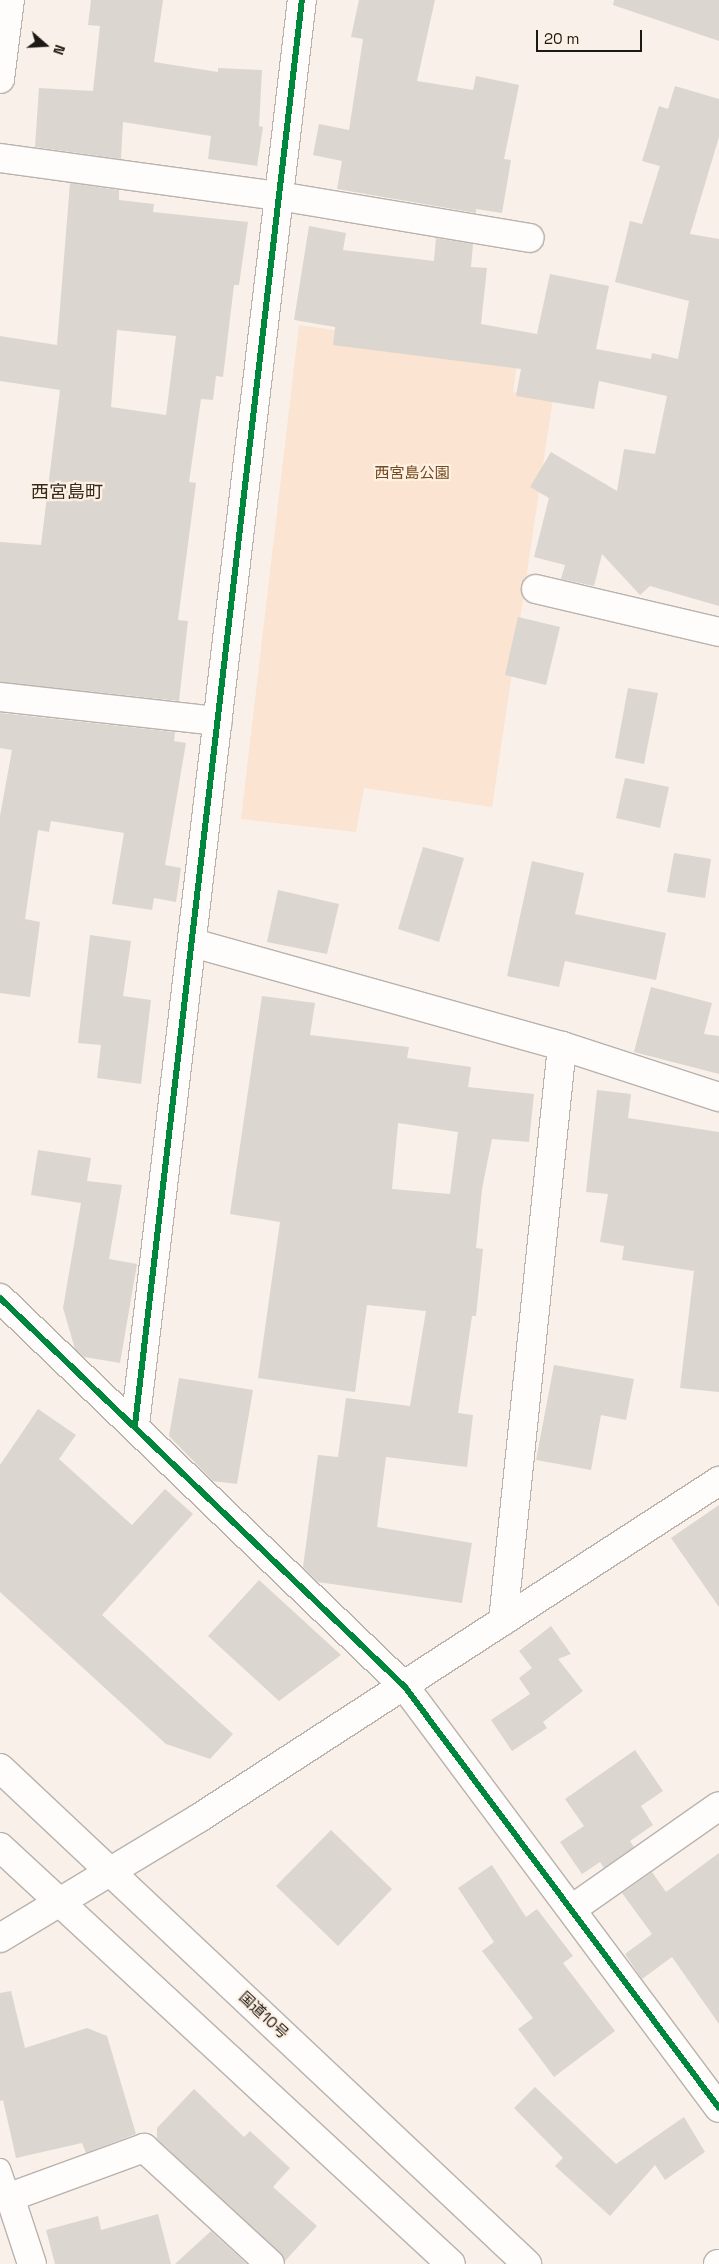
<!DOCTYPE html>
<html>
<head>
<meta charset="utf-8">
<style>
  body { margin:0 }
  #map { position:relative; width:719px; height:2264px; overflow:hidden; background:#f8f0e9; font-family:"Space Grotesk","Noto Sans JP",sans-serif }
  div>[style] { position:absolute }
  .green>* { inset:0; background:#fbe4d1 }
  .building>* { inset:0; background:#dcd6d0 }
  .roads { filter:drop-shadow(1px 0 #b9b2ad) drop-shadow(-1px 0 #b9b2ad) drop-shadow(0 1px #b9b2ad) drop-shadow(0 -1px #b9b2ad) }
  .service>* { height:19px; margin:-9.5px; padding:0 9.5px; transform-origin:9.5px; border-radius:9.5px; background:#fefdfc }
  .minor>* { height:28px; margin:-14px; padding:0 14px; transform-origin:14px; border-radius:14px; background:#fefdfc }
  .tertiary>* { height:28px; margin:-14px; padding:0 14px; transform-origin:14px; border-radius:14px; background:#fefdfc }
  .trunk>* { height:28px; margin:-14px; padding:0 14px; transform-origin:14px; border-radius:14px; background:#fefdfc }
  .cycleway>* { height:6px; margin:-3px; padding:0 3px; transform-origin:3px; border-radius:3px; background:#00873e }
  span { translate:-50% -50%; white-space:nowrap; text-align:center; line-height:1.15; -webkit-text-stroke:4.5px #fef0e3; paint-order:stroke }
  .park-label { font-size:15px; color:#73491e }
  .street-label { font-size:15px; color:#1c1813 }
  .quarter-label { font-size:18px; color:#33291f }
  .north { position:absolute; left:20px; top:20px; width:50px; height:50px; -webkit-text-stroke:4px #fef0e3; paint-order:stroke; rotate:109deg; font-size:14px; font-weight:700; line-height:20px; text-align:center; color:#1c1813 }
  .north::after { content:''; display:block; margin:auto; width:18px; height:22px; background:#1c1813; clip-path:polygon(50% 0,100% 100%,50% 72%,0 100%) }
  .scale { position:absolute; left:536px; top:30px; width:106px; height:22px; box-sizing:border-box; border:2px solid #1c1813; border-top:0; padding-left:6px; font-size:15px; line-height:18px; white-space:nowrap; color:#1c1813; -webkit-text-stroke:4px #fef0e3; paint-order:stroke }
</style>
</head>
<body>
<div id="map">
  <div class="green">
    <i style="clip-path:polygon(299px 325px,518px 357px,513px 392px,553px 398px,492px 807px,364px 788px,356px 832px,241px 819px)"></i>
  </div>
  <div class="building">
    <i style="clip-path:polygon(91px 0,163px 0,154px 62px,218px 72px,218px 68px,262px 70px,259px 126px,263px 127px,257px 166px,208px 159px,211px 136px,123px 122px,121px 159px,35px 147px,39px 88px,93px 91px,100px 26px,88px 25px)"></i>
    <i style="clip-path:polygon(359px 0,435px 0,417px 81px,473px 90px,476px 76px,519px 85px,504px 159px,511px 160px,502px 213px,476px 209px,476px 213px,337px 189px,342px 161px,313px 155px,319px 124px,349px 130px,363px 39px,351px 37px)"></i>
    <i style="clip-path:polygon(614px 0,719px 0,719px 41px,613px 5px)"></i>
    <i style="clip-path:polygon(675px 86px,719px 99px,719px 137px,690px 234px,719px 239px,719px 606px,650px 586px,640px 595px,602px 554px,594px 586px,561px 579px,565px 565px,534px 557px,549px 498px,530px 487px,551px 452px,617px 491px,624px 449px,655px 454px,667px 396px,599px 381px,594px 409px,516px 396px,521px 369px,333px 345px,335px 327px,294px 320px,309px 226px,346px 233px,343px 250px,434px 261px,436px 238px,473px 244px,471px 267px,487px 268px,481px 324px,537px 334px,550px 274px,609px 286px,596px 349px,651px 359px,652px 353px,678px 359px,689px 301px,615px 282px,630px 221px,642px 224px,660px 166px,642px 161px,659px 106px,668px 109px)"></i>
    <i style="clip-path:polygon(evenodd,70px 183px,119px 190px,119px 200px,154px 204px,153px 212px,248px 222px,239px 285px,234px 285px,223px 377px,216px 376px,213px 400px,201px 399px,189px 482px,196px 483px,178px 620px,188px 621px,179px 701px,0 682px,0 542px,41px 545px,60px 390px,0 381px,0 336px,57px 345px,70px 183px,117px 330px,176px 336px,166px 415px,111px 407px,117px 330px)"></i>
    <i style="clip-path:polygon(518px 617px,560px 627px,546px 685px,505px 675px)"></i>
    <i style="clip-path:polygon(628px 688px,658px 693px,644px 764px,615px 758px)"></i>
    <i style="clip-path:polygon(0 713px,175px 732px,174px 741px,186px 743px,165px 865px,181px 868px,176px 902px,154px 898px,152px 910px,112px 904px,124px 833px,51px 821px,49px 832px,38px 830px,25px 919px,40px 922px,30px 997px,0 993px,0 816px,12px 750px,0 748px)"></i>
    <i style="clip-path:polygon(625px 778px,669px 787px,660px 828px,616px 818px)"></i>
    <i style="clip-path:polygon(423px 847px,464px 858px,439px 942px,398px 929px)"></i>
    <i style="clip-path:polygon(674px 853px,711px 859px,705px 898px,667px 892px)"></i>
    <i style="clip-path:polygon(532px 861px,584px 873px,575px 914px,666px 933px,656px 980px,565px 961px,559px 987px,507px 976px)"></i>
    <i style="clip-path:polygon(278px 890px,339px 904px,327px 954px,267px 942px)"></i>
    <i style="clip-path:polygon(90px 935px,131px 941px,123px 996px,151px 1000px,141px 1084px,97px 1078px,101px 1045px,78px 1043px)"></i>
    <i style="clip-path:polygon(651px 987px,712px 1003px,704px 1034px,719px 1036px,719px 1074px,634px 1052px)"></i>
    <i style="clip-path:polygon(evenodd,262px 996px,315px 1003px,310px 1035px,409px 1047px,407px 1058px,471px 1067px,468px 1087px,534px 1094px,529px 1142px,492px 1139px,482px 1189px,476px 1248px,483px 1249px,476px 1316px,472px 1316px,458px 1413px,473px 1415px,467px 1467px,386px 1457px,377px 1527px,472px 1543px,462px 1603px,318px 1582px,303px 1567px,318px 1455px,338px 1457px,346px 1398px,410px 1406px,426px 1311px,367px 1305px,355px 1392px,258px 1378px,280px 1222px,230px 1214px,262px 996px,398px 1123px,458px 1132px,450px 1194px,392px 1189px,398px 1123px)"></i>
    <i style="clip-path:polygon(597px 1090px,631px 1094px,628px 1118px,719px 1132px,719px 1392px,680px 1388px,694px 1271px,622px 1260px,624px 1246px,600px 1242px,608px 1194px,586px 1192px)"></i>
    <i style="clip-path:polygon(38px 1150px,91px 1158px,87px 1181px,122px 1185px,109px 1259px,137px 1264px,120px 1363px,84px 1357px,75px 1349px,63px 1308px,81px 1203px,31px 1195px)"></i>
    <i style="clip-path:polygon(554px 1365px,634px 1379px,626px 1420px,601px 1415px,591px 1470px,536px 1460px)"></i>
    <i style="clip-path:polygon(179px 1378px,253px 1390px,237px 1484px,213px 1481px,169px 1436px)"></i>
    <i style="clip-path:polygon(38px 1409px,76px 1435px,59px 1459px,132px 1525px,165px 1489px,193px 1514px,102px 1615px,233px 1734px,210px 1759px,166px 1744px,0 1592px,0 1465px)"></i>
    <i style="clip-path:polygon(719px 1505px,719px 1607px,671px 1538px)"></i>
    <i style="clip-path:polygon(259px 1580px,341px 1655px,279px 1701px,208px 1636px)"></i>
    <i style="clip-path:polygon(551px 1626px,571px 1654px,558px 1659px,583px 1691px,543px 1722px,547px 1728px,512px 1751px,491px 1720px,530px 1694px,519px 1678px,532px 1668px,519px 1651px)"></i>
    <i style="clip-path:polygon(635px 1750px,663px 1791px,641px 1806px,653px 1825px,630px 1841px,634px 1847px,604px 1868px,600px 1862px,582px 1874px,560px 1842px,584px 1826px,565px 1799px)"></i>
    <i style="clip-path:polygon(331px 1830px,392px 1889px,338px 1946px,276px 1886px)"></i>
    <i style="clip-path:polygon(719px 1853px,719px 2024px,672px 1957px,642px 1979px,625px 1954px,652px 1934px,622px 1893px,652px 1872px,666px 1892px)"></i>
    <i style="clip-path:polygon(492px 1865px,526px 1917px,537px 1909px,573px 1956px,563px 1963px,615px 2031px,554px 2077px,518px 2029px,533px 2018px,482px 1951px,494px 1942px,458px 1888px)"></i>
    <i style="clip-path:polygon(11px 1991px,25px 2048px,87px 2028px,107px 2036px,136px 2134px,86px 2153px,82px 2143px,16px 2158px,3px 2100px,0 2101px,0 1993px)"></i>
    <i style="clip-path:polygon(535px 2087px,616px 2164px,684px 2117px,705px 2152px,665px 2180px,655px 2165px,610px 2216px,555px 2166px,563px 2158px,514px 2108px)"></i>
    <i style="clip-path:polygon(194px 2089px,244px 2137px,250px 2131px,290px 2168px,273px 2187px,317px 2226px,285px 2261px,157px 2139px,157px 2128px)"></i>
    <i style="clip-path:polygon(158px 2214px,171px 2264px,55px 2264px,46px 2230px,98px 2216px,101px 2230px)"></i>
    <i style="clip-path:polygon(211px 2231px,247px 2264px,175px 2264px)"></i>
  </div>
  <div class="roads">
    <div class="service">
      <i style="left:0;top:2168px;width:31px;rotate:71deg"></i>
    </div>
    <div class="minor">
      <i style="left:0;top:79px;width:80px;rotate:-82.8deg"></i>
      <i style="left:0;top:158px;width:282px;rotate:7.8deg"></i>
      <i style="left:279px;top:196px;width:254px;rotate:9.5deg"></i>
      <i style="left:536px;top:589px;width:188px;rotate:13.2deg"></i>
      <i style="left:0;top:697px;width:219px;rotate:6.3deg"></i>
      <i style="left:193px;top:943px;width:383px;rotate:15.6deg"></i>
      <i style="left:562px;top:1046px;width:165px;rotate:18deg"></i>
      <i style="left:0;top:1298px;width:562px;rotate:43.85deg"></i>
      <i style="left:405px;top:1687px;width:525px;rotate:53.28deg"></i>
      <i style="left:135px;top:1425px;width:1435px;rotate:-83.32deg"></i>
      <i style="left:503px;top:1621px;width:578px;rotate:-84.14deg"></i>
      <i style="left:572px;top:1909px;width:179px;rotate:-35deg"></i>
      <i style="left:32px;top:2264px;width:71px;rotate:-108.2deg"></i>
      <i style="left:10px;top:2197px;width:143px;rotate:-20.1deg"></i>
      <i style="left:144px;top:2148px;width:171px;rotate:42.6deg"></i>
      <i style="left:718px;top:2264px;width:1px"></i>
    </div>
    <div class="tertiary">
      <i style="left:0;top:1938px;width:232px;rotate:-31.1deg"></i>
      <i style="left:199px;top:1818px;width:620px;rotate:-32.95deg"></i>
    </div>
    <div class="trunk">
      <i style="left:0;top:1768px;width:724px;rotate:43.26deg"></i>
      <i style="left:0;top:1847px;width:614px;rotate:42.76deg"></i>
    </div>
  </div>
  <div class="cycleway">
    <i style="left:0;top:1298px;width:562px;rotate:43.85deg"></i>
    <i style="left:405px;top:1687px;width:525px;rotate:53.28deg"></i>
    <i style="left:135px;top:1425px;width:1435px;rotate:-83.32deg"></i>
  </div>
  <div class="park-label">
    <span style="left:412px;top:473px">西宮島公園</span>
  </div>
  <div class="street-label">
    <span style="left:264px;top:2015px;rotate:43deg">国道10号</span>
  </div>
  <div class="quarter-label">
    <span style="left:67px;top:492px">西宮島町</span>
  </div>
  <div class="north">N</div>
  <div class="scale">20 m</div>
</div>
</body>
</html>
